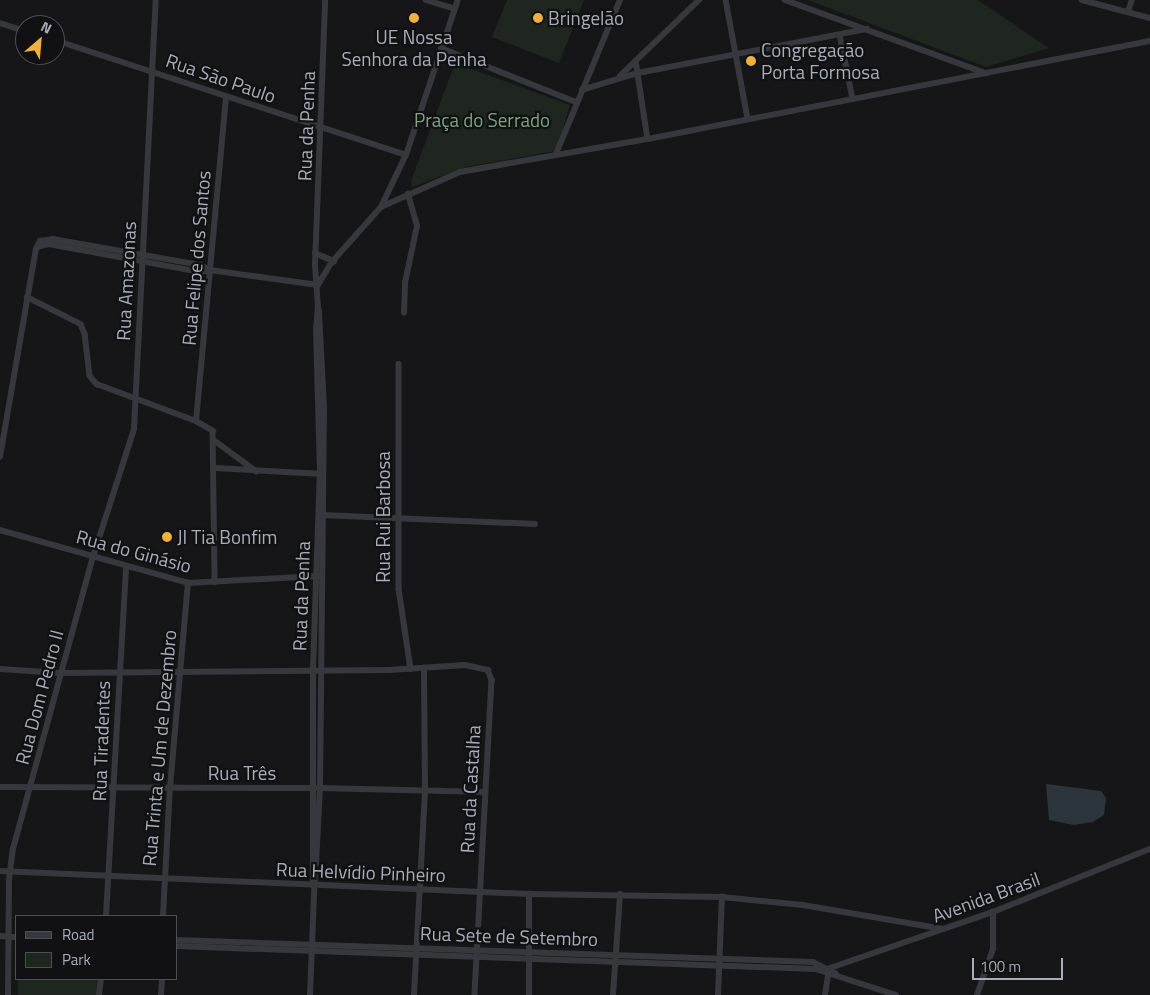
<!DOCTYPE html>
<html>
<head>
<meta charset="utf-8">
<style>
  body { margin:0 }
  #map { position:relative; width:1150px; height:995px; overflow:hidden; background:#161618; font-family:"Titillium Web",sans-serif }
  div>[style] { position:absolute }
  .green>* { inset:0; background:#1e261f }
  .water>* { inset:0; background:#2c353c }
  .minor>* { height:5.5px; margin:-2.75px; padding:0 2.75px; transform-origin:2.75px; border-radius:2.75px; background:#37383d }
  .dots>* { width:14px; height:14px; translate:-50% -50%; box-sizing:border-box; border:2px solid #111113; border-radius:50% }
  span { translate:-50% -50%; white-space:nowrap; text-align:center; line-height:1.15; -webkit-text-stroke:4.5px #111113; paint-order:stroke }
  .poi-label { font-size:19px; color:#a8adb8 }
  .left { translate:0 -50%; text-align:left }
  .street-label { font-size:19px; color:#a8adb8 }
  .park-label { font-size:19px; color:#7fa381 }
  .legend { position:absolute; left:15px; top:915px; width:162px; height:65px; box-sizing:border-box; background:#111113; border:1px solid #4d4f55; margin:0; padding:6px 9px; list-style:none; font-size:15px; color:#a8adb8 }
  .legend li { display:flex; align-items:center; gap:10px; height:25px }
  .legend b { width:25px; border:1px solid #4d4f55 }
  .north { position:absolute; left:15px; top:15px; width:50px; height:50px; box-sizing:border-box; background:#111113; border:1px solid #4d4f55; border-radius:50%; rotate:27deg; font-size:14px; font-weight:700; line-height:20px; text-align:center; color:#a8adb8 }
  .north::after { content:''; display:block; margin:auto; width:18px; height:22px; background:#f2b134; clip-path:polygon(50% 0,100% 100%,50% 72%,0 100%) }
  .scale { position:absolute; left:972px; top:958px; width:91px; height:22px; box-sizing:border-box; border:2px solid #a8adb8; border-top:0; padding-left:6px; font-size:15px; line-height:18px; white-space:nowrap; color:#a8adb8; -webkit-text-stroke:4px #111113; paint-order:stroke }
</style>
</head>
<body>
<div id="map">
  <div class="green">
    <i style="clip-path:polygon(507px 0,584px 0,559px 63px,492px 37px)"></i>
    <i style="clip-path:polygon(808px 0,978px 0,1049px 48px,986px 67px)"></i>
    <i style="clip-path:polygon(455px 63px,570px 105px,556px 151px,466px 167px,412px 187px,411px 181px)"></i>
    <i style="clip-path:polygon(18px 979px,98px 979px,97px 995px,18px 995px)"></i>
  </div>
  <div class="water">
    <i style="clip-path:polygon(1046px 784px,1101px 791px,1106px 798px,1104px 815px,1093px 822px,1074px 825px,1049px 820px)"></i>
  </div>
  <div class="minor">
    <i style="left:426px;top:0;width:30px;rotate:17deg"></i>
    <i style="left:726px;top:0;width:121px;rotate:79.5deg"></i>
    <i style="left:785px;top:0;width:214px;rotate:20deg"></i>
    <i style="left:1082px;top:0;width:70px;rotate:14.8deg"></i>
    <i style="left:1128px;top:12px;width:13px;rotate:-72deg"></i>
    <i style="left:0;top:23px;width:26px;rotate:18deg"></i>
    <i style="left:840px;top:35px;width:65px;rotate:78.5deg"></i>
    <i style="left:55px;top:40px;width:369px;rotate:18.1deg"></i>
    <i style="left:441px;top:48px;width:145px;rotate:21.8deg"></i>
    <i style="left:636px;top:61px;width:79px;rotate:81.3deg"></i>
    <i style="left:620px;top:76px;width:110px;rotate:-43.9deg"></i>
    <i style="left:582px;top:90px;width:59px;rotate:-16.9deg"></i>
    <i style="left:638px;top:73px;width:233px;rotate:-10.9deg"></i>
    <i style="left:556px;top:154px;width:167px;rotate:-67.4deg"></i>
    <i style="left:382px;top:205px;width:55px;rotate:-64.4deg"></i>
    <i style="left:406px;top:155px;width:163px;rotate:-71.5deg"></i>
    <i style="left:37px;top:247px;width:12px;rotate:-14deg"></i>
    <i style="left:49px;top:244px;width:154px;rotate:10.5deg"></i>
    <i style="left:200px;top:272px;width:10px;rotate:-11deg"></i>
    <i style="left:210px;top:270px;width:109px;rotate:7.9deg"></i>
    <i style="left:315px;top:253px;width:21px;rotate:23deg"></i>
    <i style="left:318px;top:285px;width:27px;rotate:-59deg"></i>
    <i style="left:332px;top:262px;width:74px;rotate:-48.3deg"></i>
    <i style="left:381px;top:207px;width:86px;rotate:-23.9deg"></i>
    <i style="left:460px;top:172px;width:191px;rotate:-10deg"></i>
    <i style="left:648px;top:139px;width:511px;rotate:-11.05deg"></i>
    <i style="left:27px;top:297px;width:60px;rotate:26.6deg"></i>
    <i style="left:81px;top:324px;width:11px;rotate:68deg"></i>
    <i style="left:85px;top:334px;width:42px;rotate:83.2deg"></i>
    <i style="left:90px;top:376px;width:11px;rotate:49deg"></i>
    <i style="left:97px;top:384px;width:106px;rotate:20.5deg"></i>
    <i style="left:196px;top:421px;width:20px;rotate:30deg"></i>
    <i style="left:213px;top:431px;width:151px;rotate:89.2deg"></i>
    <i style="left:404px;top:313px;width:30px;rotate:-88deg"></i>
    <i style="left:405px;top:283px;width:58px;rotate:-78.1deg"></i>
    <i style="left:417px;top:226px;width:33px;rotate:-106deg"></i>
    <i style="left:399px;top:364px;width:225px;rotate:90deg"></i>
    <i style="left:399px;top:589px;width:81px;rotate:81.5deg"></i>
    <i style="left:196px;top:421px;width:324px;rotate:-84.7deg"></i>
    <i style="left:215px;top:441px;width:51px;rotate:36.2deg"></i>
    <i style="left:0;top:457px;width:211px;rotate:-80.2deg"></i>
    <i style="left:36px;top:249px;width:9px;rotate:-63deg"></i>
    <i style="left:40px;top:241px;width:13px;rotate:-9deg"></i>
    <i style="left:53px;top:239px;width:150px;rotate:10deg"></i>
    <i style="left:201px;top:265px;width:10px;rotate:29deg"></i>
    <i style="left:216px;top:468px;width:107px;rotate:3.2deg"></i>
    <i style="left:322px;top:515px;width:213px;rotate:2.4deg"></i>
    <i style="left:0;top:530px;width:195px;rotate:15.7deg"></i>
    <i style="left:188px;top:583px;width:130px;rotate:-3.1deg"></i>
    <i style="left:0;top:669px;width:60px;rotate:3.8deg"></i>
    <i style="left:60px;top:673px;width:329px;rotate:-0.5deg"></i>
    <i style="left:389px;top:670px;width:76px;rotate:-3.8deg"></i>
    <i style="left:465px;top:665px;width:24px;rotate:12deg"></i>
    <i style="left:488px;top:670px;width:11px;rotate:68deg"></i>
    <i style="left:492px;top:680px;width:315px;rotate:93.1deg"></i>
    <i style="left:0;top:787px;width:320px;rotate:0.2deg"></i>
    <i style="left:320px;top:788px;width:165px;rotate:1.4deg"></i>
    <i style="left:316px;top:864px;width:76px;rotate:-87deg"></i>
    <i style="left:320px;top:788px;width:380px;rotate:-89.4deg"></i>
    <i style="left:324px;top:408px;width:97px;rotate:-93deg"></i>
    <i style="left:0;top:871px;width:529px;rotate:2.49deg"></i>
    <i style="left:529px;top:894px;width:193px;rotate:0.9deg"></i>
    <i style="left:722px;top:897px;width:81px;rotate:5.6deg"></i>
    <i style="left:803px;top:905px;width:142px;rotate:9.7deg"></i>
    <i style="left:313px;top:886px;width:217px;rotate:-90deg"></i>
    <i style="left:313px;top:669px;width:196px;rotate:-88deg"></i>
    <i style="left:320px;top:473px;width:144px;rotate:-91.6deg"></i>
    <i style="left:316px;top:329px;width:22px;rotate:-85deg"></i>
    <i style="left:318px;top:307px;width:42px;rotate:-94.1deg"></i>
    <i style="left:315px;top:265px;width:265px;rotate:-87.8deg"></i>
    <i style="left:106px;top:916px;width:350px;rotate:-86.7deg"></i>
    <i style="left:163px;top:916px;width:128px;rotate:-86.9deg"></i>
    <i style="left:170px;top:788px;width:206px;rotate:-85deg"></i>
    <i style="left:0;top:936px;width:16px;rotate:4deg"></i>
    <i style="left:176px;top:940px;width:637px;rotate:1.98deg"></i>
    <i style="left:813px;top:962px;width:25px;rotate:26deg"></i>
    <i style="left:176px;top:946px;width:640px;rotate:2.06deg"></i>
    <i style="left:816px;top:969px;width:84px;rotate:18deg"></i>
    <i style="left:830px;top:968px;width:172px;rotate:-19deg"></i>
    <i style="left:993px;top:912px;width:169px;rotate:-21.9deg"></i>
    <i style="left:8px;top:995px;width:115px;rotate:-89.5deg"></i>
    <i style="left:9px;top:880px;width:31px;rotate:-83deg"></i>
    <i style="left:13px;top:849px;width:303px;rotate:-74.7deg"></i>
    <i style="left:93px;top:557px;width:134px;rotate:-72.2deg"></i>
    <i style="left:134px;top:429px;width:430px;rotate:-87.1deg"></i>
    <i style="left:99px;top:995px;width:16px;rotate:-83deg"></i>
    <i style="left:161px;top:995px;width:16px;rotate:-86deg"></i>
    <i style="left:310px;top:995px;width:122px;rotate:-87.7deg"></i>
    <i style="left:414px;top:995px;width:206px;rotate:-86.9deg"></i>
    <i style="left:425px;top:789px;width:120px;rotate:-90.5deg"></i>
    <i style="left:529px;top:995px;width:101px;rotate:-90deg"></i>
    <i style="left:613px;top:995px;width:101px;rotate:-86deg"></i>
    <i style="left:718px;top:995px;width:98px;rotate:-87.7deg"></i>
    <i style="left:825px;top:995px;width:25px;rotate:-81deg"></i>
    <i style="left:977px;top:995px;width:49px;rotate:-70.8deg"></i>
    <i style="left:993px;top:949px;width:37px;rotate:-90deg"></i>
  </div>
  <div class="dots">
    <i style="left:414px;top:18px;background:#f2b134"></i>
    <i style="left:538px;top:18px;background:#f2b134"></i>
    <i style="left:751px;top:61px;background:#f2b134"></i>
    <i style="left:167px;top:537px;background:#f2b134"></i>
  </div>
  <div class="poi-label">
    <span class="left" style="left:548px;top:18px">Bringelão</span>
    <span style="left:414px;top:48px">UE Nossa<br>Senhora da Penha</span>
    <span class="left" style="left:761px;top:61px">Congregação<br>Porta Formosa</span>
    <span class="left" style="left:177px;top:537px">JI Tia Bonfim</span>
  </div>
  <div class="street-label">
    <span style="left:221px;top:78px;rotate:19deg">Rua São Paulo</span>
    <span style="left:306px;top:126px;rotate:-88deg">Rua da Penha</span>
    <span style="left:196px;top:258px;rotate:-85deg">Rua Felipe dos Santos</span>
    <span style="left:126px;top:281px;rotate:-87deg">Rua Amazonas</span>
    <span style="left:383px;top:517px;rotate:-90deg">Rua Rui Barbosa</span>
    <span style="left:134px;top:551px;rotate:15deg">Rua do Ginásio</span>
    <span style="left:301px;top:596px;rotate:-88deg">Rua da Penha</span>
    <span style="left:39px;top:697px;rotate:-75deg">Rua Dom Pedro II</span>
    <span style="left:101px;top:741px;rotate:-88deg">Rua Tiradentes</span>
    <span style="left:159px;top:748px;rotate:-85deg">Rua Trinta e Um de Dezembro</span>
    <span style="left:242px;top:773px">Rua Três</span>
    <span style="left:470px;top:789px;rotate:-87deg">Rua da Castalha</span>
    <span style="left:361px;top:872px;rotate:2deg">Rua Helvídio Pinheiro</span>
    <span style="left:986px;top:897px;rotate:-20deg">Avenida Brasil</span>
    <span style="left:509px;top:936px;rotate:2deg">Rua Sete de Setembro</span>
  </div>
  <div class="park-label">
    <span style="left:482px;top:120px">Praça do Serrado</span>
  </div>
  <ul class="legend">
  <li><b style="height:6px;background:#37383d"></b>Road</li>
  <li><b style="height:14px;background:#1e261f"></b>Park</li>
  </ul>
  <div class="north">N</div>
  <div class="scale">100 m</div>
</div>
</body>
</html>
